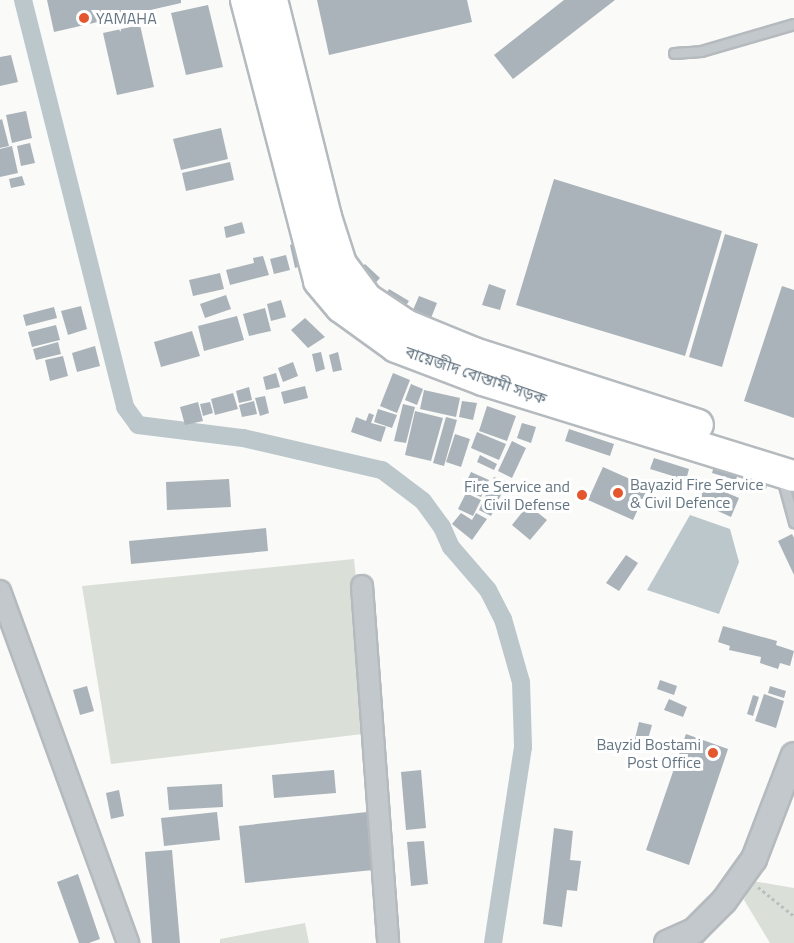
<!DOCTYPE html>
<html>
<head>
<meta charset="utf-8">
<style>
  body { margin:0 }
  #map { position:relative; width:794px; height:943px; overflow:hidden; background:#fafaf8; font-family:"Titillium Web","Noto Sans Bengali",sans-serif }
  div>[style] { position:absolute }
  .green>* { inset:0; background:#dadfd7 }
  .water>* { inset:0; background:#bbc7cb }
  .canal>* { height:18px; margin:-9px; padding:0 9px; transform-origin:9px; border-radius:9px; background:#bbc7cb }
  .building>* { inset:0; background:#aab3b9 }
  .path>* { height:3px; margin-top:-1.5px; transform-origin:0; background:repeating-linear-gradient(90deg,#bbbfc2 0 3px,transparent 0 6px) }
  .roads { filter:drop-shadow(2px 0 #b5babe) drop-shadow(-2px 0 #b5babe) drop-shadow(0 2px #b5babe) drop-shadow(0 -2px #b5babe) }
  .service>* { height:9px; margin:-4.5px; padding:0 4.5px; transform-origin:4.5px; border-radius:4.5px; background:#c3c8cc }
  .minor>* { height:20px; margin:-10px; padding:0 10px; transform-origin:10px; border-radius:10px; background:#c3c8cc }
  .tertiary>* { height:24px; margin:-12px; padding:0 12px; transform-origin:12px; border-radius:12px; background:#c3c8cc }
  .primary>* { height:30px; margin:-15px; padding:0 15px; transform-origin:15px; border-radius:15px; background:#fff }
  .dots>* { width:16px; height:16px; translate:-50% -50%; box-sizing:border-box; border:3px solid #fff; border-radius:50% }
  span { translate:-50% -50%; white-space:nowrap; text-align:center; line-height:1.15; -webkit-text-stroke:6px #fff; paint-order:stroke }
  .poi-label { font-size:16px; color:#657683 }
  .left { translate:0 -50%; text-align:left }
  .right { translate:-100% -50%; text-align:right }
  .street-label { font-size:16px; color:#657683 }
</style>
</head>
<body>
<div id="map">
  <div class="green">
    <i style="clip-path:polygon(354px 559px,371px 733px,111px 764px,82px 586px)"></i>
    <i style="clip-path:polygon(753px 881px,794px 888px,794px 943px,770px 943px,744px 900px)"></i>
    <i style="clip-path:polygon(305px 923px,309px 943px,220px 943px,220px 939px)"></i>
  </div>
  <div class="water">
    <i style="clip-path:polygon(690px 515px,730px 529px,739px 562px,719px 614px,647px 590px)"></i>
  </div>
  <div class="canal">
    <i style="left:23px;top:0;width:420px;rotate:75.9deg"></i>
    <i style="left:125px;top:407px;width:22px;rotate:54deg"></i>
    <i style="left:138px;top:425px;width:106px;rotate:7.1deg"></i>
    <i style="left:243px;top:438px;width:143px;rotate:13deg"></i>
    <i style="left:382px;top:470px;width:51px;rotate:37.1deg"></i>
    <i style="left:423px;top:501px;width:32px;rotate:54deg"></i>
    <i style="left:442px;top:527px;width:22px;rotate:66deg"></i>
    <i style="left:451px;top:547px;width:57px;rotate:49.3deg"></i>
    <i style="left:488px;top:590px;width:33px;rotate:63deg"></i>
    <i style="left:503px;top:619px;width:66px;rotate:74.1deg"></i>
    <i style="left:521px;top:682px;width:65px;rotate:88.2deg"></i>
    <i style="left:523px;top:747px;width:198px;rotate:98.7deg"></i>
  </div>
  <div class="building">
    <i style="clip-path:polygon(47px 0,181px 0,181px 3px,54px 32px)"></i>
    <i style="clip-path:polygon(317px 0,467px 0,472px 22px,329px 55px)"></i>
    <i style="clip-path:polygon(564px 0,615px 0,513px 79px,494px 55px)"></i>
    <i style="clip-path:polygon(208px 5px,223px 67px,186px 75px,171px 13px)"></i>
    <i style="clip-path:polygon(140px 25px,154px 87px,117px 95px,103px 33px)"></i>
    <i style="clip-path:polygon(11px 55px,18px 82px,0 86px,0 57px)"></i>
    <i style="clip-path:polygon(26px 111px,32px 138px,12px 143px,6px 115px)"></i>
    <i style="clip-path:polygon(2px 119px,9px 146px,0 148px,0 120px)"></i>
    <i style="clip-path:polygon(221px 128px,228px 159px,181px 170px,173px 139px)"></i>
    <i style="clip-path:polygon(30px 143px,35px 163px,21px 166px,17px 146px)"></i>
    <i style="clip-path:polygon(12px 146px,18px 173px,0 177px,0 149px)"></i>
    <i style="clip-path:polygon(230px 162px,234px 180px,186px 191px,182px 173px)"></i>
    <i style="clip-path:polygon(22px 176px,25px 185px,11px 188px,9px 179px)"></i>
    <i style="clip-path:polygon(554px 179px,722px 231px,685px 356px,516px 305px)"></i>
    <i style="clip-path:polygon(242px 222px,245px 233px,226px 238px,224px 227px)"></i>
    <i style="clip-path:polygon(725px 234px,758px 244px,722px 367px,689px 357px)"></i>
    <i style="clip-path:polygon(298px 242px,304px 265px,295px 268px,290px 245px)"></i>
    <i style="clip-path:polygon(286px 255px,290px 270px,274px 274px,270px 259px)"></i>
    <i style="clip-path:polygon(263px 256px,269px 275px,230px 285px,226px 270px,254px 263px,253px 258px)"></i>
    <i style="clip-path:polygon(365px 264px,380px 278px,368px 291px,353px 277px)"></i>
    <i style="clip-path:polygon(220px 273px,224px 289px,193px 296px,189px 280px)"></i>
    <i style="clip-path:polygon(489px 284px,506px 290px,500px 310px,482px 305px)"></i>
    <i style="clip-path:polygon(782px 286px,794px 290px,794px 418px,744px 401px)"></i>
    <i style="clip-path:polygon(389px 289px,409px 301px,401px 313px,382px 301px)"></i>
    <i style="clip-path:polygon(226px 295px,231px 309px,205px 318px,200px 304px)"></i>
    <i style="clip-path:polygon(419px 296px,437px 303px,431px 318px,413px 310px)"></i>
    <i style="clip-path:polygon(281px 300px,286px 317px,271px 321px,267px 304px)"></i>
    <i style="clip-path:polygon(81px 306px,87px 329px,68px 335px,61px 311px)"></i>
    <i style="clip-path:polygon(54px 307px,57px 318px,26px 326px,23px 315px)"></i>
    <i style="clip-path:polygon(265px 308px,271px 331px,249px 336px,243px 314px)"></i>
    <i style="clip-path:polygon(237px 316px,244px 340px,204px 351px,198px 326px)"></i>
    <i style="clip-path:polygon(305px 318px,325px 337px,308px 348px,291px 330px)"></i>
    <i style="clip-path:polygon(56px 325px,60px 340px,32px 347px,28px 332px)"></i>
    <i style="clip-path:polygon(192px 331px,200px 356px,161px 367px,154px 342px)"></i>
    <i style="clip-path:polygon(58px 342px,61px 354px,36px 360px,33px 349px)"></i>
    <i style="clip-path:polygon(95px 346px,100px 366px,77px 372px,72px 353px)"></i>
    <i style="clip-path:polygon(321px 352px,325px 369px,316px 372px,312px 354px)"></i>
    <i style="clip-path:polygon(338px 352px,342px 370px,333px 372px,329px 355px)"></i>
    <i style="clip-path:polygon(63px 356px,68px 376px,50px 381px,45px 360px)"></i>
    <i style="clip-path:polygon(293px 362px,298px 376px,283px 382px,278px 368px)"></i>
    <i style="clip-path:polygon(276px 373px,280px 387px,266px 390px,263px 377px)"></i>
    <i style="clip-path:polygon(393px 373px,410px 380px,397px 413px,380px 406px)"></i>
    <i style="clip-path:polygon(411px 384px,423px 389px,417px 405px,405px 400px)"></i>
    <i style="clip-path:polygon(305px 386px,308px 398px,284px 404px,281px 392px)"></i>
    <i style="clip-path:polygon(249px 387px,252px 400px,239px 403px,236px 391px)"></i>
    <i style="clip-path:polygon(424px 390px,460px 398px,456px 417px,420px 409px)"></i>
    <i style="clip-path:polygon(233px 393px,238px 409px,215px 415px,211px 399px)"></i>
    <i style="clip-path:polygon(265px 396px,269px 413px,260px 416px,255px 398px)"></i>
    <i style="clip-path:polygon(254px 401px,257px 414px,242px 417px,239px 405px)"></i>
    <i style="clip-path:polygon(462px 401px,477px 403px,473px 420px,459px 417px)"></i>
    <i style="clip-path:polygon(198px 402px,203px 421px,185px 425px,180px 407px)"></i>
    <i style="clip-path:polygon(210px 402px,213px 413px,203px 416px,200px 404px)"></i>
    <i style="clip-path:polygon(403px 404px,415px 407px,406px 443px,394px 441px)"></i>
    <i style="clip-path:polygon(487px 406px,516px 416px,507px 441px,479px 431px)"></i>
    <i style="clip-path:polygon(378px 409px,397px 415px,392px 428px,374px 422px)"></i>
    <i style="clip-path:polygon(415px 411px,443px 418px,431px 461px,405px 455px)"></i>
    <i style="clip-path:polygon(369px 413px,374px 415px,371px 423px,386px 427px,381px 442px,351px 432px,356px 417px,366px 421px)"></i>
    <i style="clip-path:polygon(446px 417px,457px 420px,444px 466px,433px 463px)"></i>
    <i style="clip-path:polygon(522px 423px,536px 427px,531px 443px,517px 438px)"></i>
    <i style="clip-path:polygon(569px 429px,614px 444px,610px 456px,565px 441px)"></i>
    <i style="clip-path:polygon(477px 432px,506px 444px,499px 460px,471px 448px)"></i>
    <i style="clip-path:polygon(455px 434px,470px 439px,461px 467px,446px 462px)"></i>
    <i style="clip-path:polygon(512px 441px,526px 448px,512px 478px,498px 471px)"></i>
    <i style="clip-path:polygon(480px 455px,497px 464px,494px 470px,477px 462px)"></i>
    <i style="clip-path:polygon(654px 458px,689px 469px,686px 480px,650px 469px)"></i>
    <i style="clip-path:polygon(714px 466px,738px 473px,736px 480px,712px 473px)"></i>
    <i style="clip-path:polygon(603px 467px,648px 487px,633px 520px,588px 500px)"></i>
    <i style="clip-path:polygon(471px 472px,489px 480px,481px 497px,463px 489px)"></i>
    <i style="clip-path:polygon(744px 475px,768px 481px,766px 489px,742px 483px)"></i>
    <i style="clip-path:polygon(494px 477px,507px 482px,491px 516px,479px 510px)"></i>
    <i style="clip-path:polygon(229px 479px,231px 507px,167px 510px,166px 482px)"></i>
    <i style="clip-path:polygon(706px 484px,739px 498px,731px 517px,698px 502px)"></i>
    <i style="clip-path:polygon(466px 493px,481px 500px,473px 516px,458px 509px)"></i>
    <i style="clip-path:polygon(528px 505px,547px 520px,530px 540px,512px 525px)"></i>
    <i style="clip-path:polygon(461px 513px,472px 520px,476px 513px,487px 519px,472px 540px,452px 524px)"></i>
    <i style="clip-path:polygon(266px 528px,268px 551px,131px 564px,129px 541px)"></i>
    <i style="clip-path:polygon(792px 534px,794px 538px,794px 575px,778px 541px)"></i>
    <i style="clip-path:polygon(626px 555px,638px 563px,619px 591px,606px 583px)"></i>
    <i style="clip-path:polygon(723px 626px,777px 641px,776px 645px,794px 651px,790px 666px,780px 663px,778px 669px,760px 663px,761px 657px,729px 650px,730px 646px,718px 642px)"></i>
    <i style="clip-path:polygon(660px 680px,677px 686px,674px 695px,657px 689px)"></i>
    <i style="clip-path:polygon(87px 686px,94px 711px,80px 715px,73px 690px)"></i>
    <i style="clip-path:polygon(770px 686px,786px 691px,784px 698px,768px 693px)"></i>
    <i style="clip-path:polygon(764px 694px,784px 701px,776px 728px,755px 721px)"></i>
    <i style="clip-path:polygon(753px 695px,759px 697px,753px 716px,747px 714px)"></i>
    <i style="clip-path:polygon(669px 699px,687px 707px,683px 717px,664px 710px)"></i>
    <i style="clip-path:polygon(639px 722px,652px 725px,646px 746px,634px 743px)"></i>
    <i style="clip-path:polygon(686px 734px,728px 749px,689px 865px,646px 850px)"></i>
    <i style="clip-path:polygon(334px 770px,336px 793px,274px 798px,272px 775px)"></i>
    <i style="clip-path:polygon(421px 770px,426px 828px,406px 830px,401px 772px)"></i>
    <i style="clip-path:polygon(222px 784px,223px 807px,169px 810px,167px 787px)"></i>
    <i style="clip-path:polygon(119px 790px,124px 816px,111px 819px,106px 793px)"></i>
    <i style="clip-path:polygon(217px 812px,220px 840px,164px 846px,161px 818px)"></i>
    <i style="clip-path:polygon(367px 812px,373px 870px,245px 883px,239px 826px)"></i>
    <i style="clip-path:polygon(554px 828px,573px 831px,570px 860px,581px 861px,577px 891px,567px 890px,562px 927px,543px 924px)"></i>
    <i style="clip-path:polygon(424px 841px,428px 884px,411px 886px,407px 842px)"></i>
    <i style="clip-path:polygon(172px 850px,180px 943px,152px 943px,145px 852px)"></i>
    <i style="clip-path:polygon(78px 874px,100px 939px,89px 943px,79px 943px,57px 882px)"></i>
  </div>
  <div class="path">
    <i style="left:758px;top:887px;width:46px;rotate:38.9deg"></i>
  </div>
  <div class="roads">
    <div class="service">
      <i style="left:674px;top:53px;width:27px;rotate:-4deg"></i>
      <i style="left:701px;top:51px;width:97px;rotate:-16.2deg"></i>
      <i style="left:782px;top:478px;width:46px;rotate:74.7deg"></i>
    </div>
    <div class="minor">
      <i style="left:362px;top:586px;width:358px;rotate:85.8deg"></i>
      <i style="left:0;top:591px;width:375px;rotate:70deg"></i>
    </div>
    <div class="tertiary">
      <i style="left:667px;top:943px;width:30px;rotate:-24deg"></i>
      <i style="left:694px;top:931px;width:42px;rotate:-45deg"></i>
      <i style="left:724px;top:901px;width:52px;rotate:-54.5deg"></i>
      <i style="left:754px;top:859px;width:111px;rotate:-69deg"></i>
    </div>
    <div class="primary">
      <i style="left:246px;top:0;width:290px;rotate:75.4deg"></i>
      <i style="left:319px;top:281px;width:34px;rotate:50deg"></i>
      <i style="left:341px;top:307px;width:68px;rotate:36deg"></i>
      <i style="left:396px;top:347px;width:93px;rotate:20.8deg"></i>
      <i style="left:483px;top:380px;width:325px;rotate:17.2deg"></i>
      <i style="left:272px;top:0;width:224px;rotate:76deg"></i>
      <i style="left:326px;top:217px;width:49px;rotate:72.3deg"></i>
      <i style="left:341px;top:264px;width:44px;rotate:53.4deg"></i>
      <i style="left:367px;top:299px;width:47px;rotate:33.7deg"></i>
      <i style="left:406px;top:325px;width:74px;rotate:22.4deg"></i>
      <i style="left:474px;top:353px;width:235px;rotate:17.8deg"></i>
    </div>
  </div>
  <div class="dots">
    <i style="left:84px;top:18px;background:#e4572e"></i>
    <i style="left:618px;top:493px;background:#e4572e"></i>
    <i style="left:582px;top:495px;background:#e4572e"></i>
    <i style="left:713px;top:753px;background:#e4572e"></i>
  </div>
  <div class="poi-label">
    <span class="left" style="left:96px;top:18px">YAMAHA</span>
    <span class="left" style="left:630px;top:493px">Bayazid Fire Service<br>&amp; Civil Defence</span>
    <span class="right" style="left:570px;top:495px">Fire Service and<br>Civil Defense</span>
    <span class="right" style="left:701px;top:753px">Bayzid Bostami<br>Post Office</span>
  </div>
  <div class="street-label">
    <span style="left:476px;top:375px;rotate:19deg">বায়েজীদ বোস্তামী সড়ক</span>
  </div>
</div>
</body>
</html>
